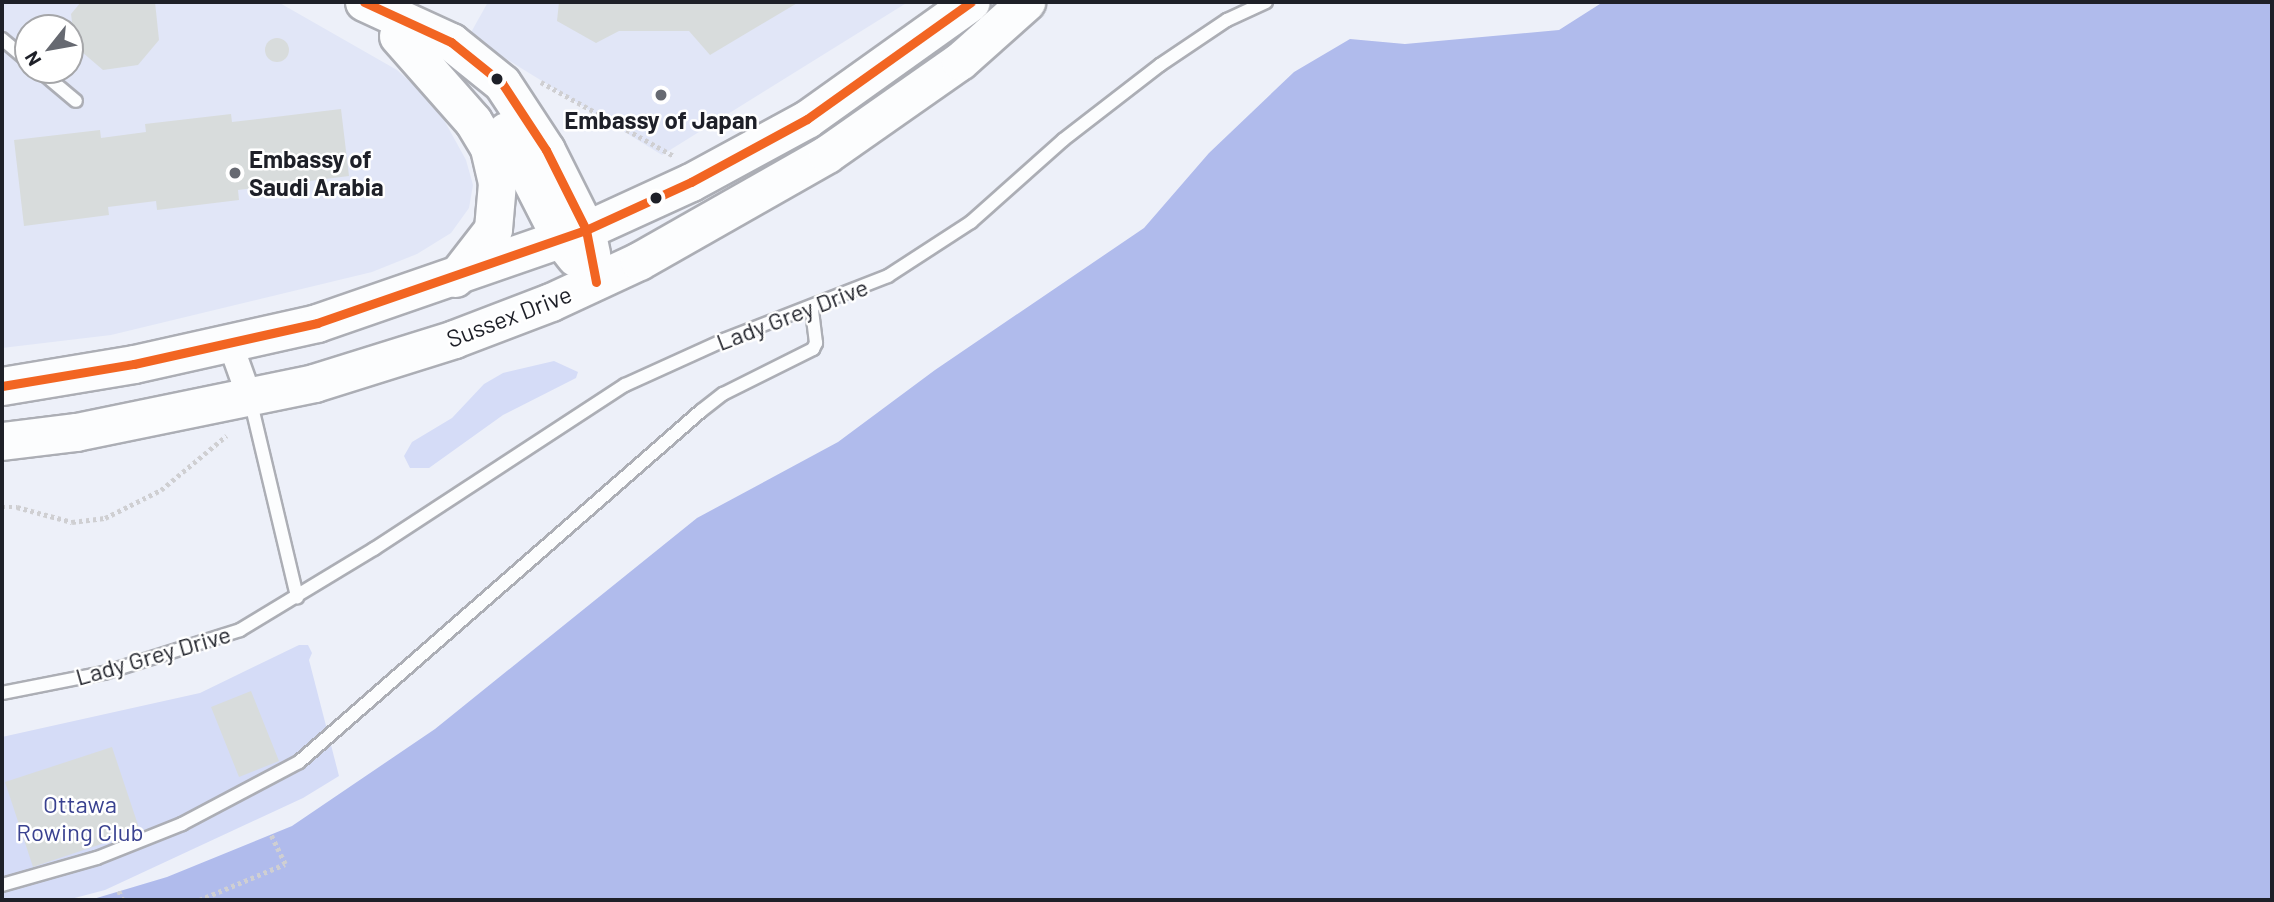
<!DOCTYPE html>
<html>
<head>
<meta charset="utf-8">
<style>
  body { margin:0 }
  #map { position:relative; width:2274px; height:902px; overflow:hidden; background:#edf0f9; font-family:Barlow,sans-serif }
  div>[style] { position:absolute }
  .built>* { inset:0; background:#e1e6f7 }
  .green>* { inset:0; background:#d5dcf7 }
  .water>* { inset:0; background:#b0bbec }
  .building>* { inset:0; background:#d8dcdc }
  .round { border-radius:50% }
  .path>* { height:4.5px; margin-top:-2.25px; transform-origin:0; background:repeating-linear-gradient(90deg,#cfcfd2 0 3.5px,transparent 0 7px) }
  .roads { filter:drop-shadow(2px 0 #acaeb5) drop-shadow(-2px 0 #acaeb5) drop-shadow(0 2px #acaeb5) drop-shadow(0 -2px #acaeb5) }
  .lane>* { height:12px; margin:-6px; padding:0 6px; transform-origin:6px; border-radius:6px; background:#fcfdfe }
  .street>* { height:24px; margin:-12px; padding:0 12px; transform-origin:12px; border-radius:12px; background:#fcfdfe }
  .secondary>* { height:37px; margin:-18.5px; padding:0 18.5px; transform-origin:18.5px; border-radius:18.5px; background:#fcfdfe }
  .bus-1>* { height:9px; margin:-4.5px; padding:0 4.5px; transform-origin:4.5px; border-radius:4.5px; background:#f26522 }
  .dots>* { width:19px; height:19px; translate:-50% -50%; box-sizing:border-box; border:4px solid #fff; border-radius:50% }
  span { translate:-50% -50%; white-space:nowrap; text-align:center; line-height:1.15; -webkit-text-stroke:5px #fff; paint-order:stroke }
  .poi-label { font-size:24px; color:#1e2028; font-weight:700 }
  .left { translate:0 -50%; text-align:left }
  .street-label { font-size:24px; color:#1e2028 }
  .park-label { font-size:24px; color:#3a4290 }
  .frame { position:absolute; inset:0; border:4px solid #1e2028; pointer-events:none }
  .north { position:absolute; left:14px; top:14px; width:70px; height:70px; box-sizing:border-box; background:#fff; border:2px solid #a5a6a9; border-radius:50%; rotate:239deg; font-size:19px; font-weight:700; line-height:28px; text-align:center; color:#1e2028 }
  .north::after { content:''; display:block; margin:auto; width:24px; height:32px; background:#666971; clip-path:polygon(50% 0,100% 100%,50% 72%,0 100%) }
</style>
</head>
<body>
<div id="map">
  <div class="built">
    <i style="clip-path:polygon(evenodd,2px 2px,278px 2px,397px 70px,415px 86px,444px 120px,466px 160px,473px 185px,469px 208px,451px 233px,417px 254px,372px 272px,111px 335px,2px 348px,2px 2px,28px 28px,70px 28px,70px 70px,28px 70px,28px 28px)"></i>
    <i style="clip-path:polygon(488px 2px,908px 2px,662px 155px,469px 36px)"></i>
  </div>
  <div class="green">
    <i style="clip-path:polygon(554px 361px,578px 372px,576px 378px,503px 415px,429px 468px,410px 468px,404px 456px,412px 442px,452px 418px,484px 384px,503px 373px)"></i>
    <i style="clip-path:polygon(299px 645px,308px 645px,312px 653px,309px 660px,339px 776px,303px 798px,105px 890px,67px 900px,2px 900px,2px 737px,200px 693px)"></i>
  </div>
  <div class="water">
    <i style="clip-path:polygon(1603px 2px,2272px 2px,2272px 900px,90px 900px,167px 877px,292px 826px,435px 729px,697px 518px,838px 442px,935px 370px,1144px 228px,1209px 153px,1294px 72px,1350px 39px,1405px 44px,1559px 30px)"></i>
  </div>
  <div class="building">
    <i style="clip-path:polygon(81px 2px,155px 2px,159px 40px,138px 65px,103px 70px,75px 46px,71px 14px)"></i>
    <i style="clip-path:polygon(559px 2px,799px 2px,710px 55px,689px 31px,619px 31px,596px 43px,557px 21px)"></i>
    <i class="round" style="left:265px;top:38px;width:24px;height:24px"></i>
    <i style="clip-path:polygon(341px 109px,349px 176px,238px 190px,239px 200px,157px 210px,156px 201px,108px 207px,109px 215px,24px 226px,14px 140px,100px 130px,101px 138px,146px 132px,145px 124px,231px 114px,232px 122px)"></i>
    <i style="clip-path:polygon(251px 691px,279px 761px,239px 777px,211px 707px)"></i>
    <i style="clip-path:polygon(112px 747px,140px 831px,33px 867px,5px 782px)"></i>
  </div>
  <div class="path">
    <i style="left:541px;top:82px;width:152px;rotate:29.1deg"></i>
    <i style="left:2px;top:507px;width:15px"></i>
    <i style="left:17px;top:507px;width:57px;rotate:15.3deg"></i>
    <i style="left:72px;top:522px;width:33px;rotate:-7deg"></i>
    <i style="left:105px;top:518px;width:63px;rotate:-26.6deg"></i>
    <i style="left:161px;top:490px;width:85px;rotate:-39.7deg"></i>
    <i style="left:119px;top:891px;width:10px;rotate:66deg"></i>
    <i style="left:199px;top:900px;width:93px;rotate:-22.7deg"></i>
    <i style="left:285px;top:864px;width:32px;rotate:-116deg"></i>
  </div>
  <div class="roads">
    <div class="lane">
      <i style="left:2px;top:39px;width:34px;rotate:40deg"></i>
      <i style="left:39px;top:70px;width:48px;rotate:40deg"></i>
      <i style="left:250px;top:399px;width:204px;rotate:76.6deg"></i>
      <i style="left:2px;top:693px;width:104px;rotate:-11.1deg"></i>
      <i style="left:104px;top:673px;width:143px;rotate:-17.5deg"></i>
      <i style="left:240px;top:630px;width:157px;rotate:-31.2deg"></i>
      <i style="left:374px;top:549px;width:300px;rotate:-33.2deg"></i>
      <i style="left:625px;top:385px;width:109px;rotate:-24.4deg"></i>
      <i style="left:724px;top:340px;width:176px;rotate:-21.3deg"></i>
      <i style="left:888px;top:276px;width:99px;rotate:-33deg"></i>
      <i style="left:971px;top:222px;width:123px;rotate:-41.7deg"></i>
      <i style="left:1063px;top:140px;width:123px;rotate:-37.7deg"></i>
      <i style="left:1160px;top:65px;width:81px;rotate:-33.9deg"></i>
      <i style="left:1227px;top:20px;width:43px;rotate:-24.8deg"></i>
      <i style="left:2px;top:885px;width:99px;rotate:-15.9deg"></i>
      <i style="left:97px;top:858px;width:92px;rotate:-21.8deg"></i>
      <i style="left:182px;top:824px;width:132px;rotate:-27.9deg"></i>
      <i style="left:299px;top:762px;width:534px;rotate:-41.13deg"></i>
      <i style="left:701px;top:411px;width:28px;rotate:-38deg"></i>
      <i style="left:723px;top:394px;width:101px;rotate:-26.6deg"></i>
      <i style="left:813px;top:349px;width:7px;rotate:-63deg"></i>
      <i style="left:816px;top:343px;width:34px;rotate:-97deg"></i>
    </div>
    <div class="street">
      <i style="left:230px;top:343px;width:59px;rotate:70.3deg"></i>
    </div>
    <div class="secondary">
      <i style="left:364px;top:2px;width:96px;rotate:24.7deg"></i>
      <i style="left:451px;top:42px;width:65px;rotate:38.8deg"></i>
      <i style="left:502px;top:83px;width:80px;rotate:56.7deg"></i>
      <i style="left:546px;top:150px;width:89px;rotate:63.4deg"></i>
      <i style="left:586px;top:230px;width:25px;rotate:78deg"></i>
      <i style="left:398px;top:36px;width:113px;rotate:48.6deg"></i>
      <i style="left:473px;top:121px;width:31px;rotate:59deg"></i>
      <i style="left:489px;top:148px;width:36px;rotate:77deg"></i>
      <i style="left:497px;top:183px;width:46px;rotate:95deg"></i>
      <i style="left:493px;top:229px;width:62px;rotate:127.8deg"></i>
      <i style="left:506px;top:131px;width:121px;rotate:63deg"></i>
      <i style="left:561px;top:239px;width:23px;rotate:52deg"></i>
      <i style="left:2px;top:386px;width:134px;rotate:-9.5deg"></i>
      <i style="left:134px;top:364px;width:188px;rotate:-12.6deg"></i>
      <i style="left:317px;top:323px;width:285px;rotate:-19.1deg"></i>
      <i style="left:586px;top:230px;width:115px;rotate:-24.6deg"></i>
      <i style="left:691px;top:182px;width:132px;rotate:-28.5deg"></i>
      <i style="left:807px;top:119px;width:201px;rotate:-35.5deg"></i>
      <i style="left:2px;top:441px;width:75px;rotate:-6.9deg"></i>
      <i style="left:76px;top:432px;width:243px;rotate:-11.6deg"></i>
      <i style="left:314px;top:383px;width:147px;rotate:-17.4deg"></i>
      <i style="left:454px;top:339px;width:104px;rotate:-20.9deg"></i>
      <i style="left:551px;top:302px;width:97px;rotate:-25deg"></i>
      <i style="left:639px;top:261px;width:216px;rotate:-29.6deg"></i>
      <i style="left:827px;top:154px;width:162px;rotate:-35deg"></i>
      <i style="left:960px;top:61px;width:89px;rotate:-41.8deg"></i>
    </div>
  </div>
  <div class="bus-1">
    <i style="left:364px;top:2px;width:96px;rotate:24.7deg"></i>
    <i style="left:451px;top:42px;width:65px;rotate:38.8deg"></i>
    <i style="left:502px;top:83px;width:80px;rotate:56.7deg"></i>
    <i style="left:546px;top:150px;width:89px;rotate:63.4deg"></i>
    <i style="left:586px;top:230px;width:53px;rotate:79.1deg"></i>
    <i style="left:2px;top:386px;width:134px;rotate:-9.5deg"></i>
    <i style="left:134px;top:364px;width:188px;rotate:-12.6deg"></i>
    <i style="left:317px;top:323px;width:285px;rotate:-19.1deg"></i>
    <i style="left:586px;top:230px;width:115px;rotate:-24.6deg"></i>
    <i style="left:691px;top:182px;width:132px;rotate:-28.5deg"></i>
    <i style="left:807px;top:119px;width:201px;rotate:-35.5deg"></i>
  </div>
  <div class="dots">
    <i style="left:497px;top:79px;background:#1e2028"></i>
    <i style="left:661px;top:95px;background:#666971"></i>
    <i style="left:235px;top:173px;background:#666971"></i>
    <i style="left:656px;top:198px;background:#1e2028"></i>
  </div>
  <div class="poi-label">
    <span style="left:661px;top:120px">Embassy of Japan</span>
    <span class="left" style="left:249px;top:173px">Embassy of<br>Saudi Arabia</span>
  </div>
  <div class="street-label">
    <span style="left:792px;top:314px;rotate:-21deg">Lady Grey Drive</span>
    <span style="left:509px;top:316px;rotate:-21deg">Sussex Drive</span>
    <span style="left:153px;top:655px;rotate:-16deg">Lady Grey Drive</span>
  </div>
  <div class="park-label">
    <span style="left:80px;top:818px">Ottawa<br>Rowing Club</span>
  </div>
  <div class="frame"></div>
  <div class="north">N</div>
</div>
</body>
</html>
